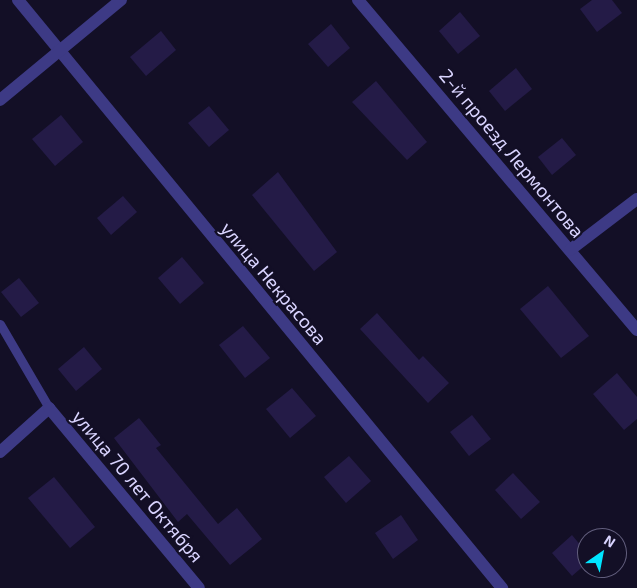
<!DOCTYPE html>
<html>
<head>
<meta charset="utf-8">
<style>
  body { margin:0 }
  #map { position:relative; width:637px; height:588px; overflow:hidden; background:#130f26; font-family:"Exo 2",sans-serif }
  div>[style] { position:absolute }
  .building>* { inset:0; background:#241b47 }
  .lane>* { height:9px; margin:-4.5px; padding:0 4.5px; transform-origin:4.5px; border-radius:4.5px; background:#3d3a85 }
  .street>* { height:12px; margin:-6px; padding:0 6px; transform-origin:6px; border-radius:6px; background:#3d3a85 }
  span { translate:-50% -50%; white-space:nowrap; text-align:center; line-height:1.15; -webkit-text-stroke:4.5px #130f26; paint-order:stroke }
  .street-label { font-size:19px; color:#d9d4ff }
  .north { position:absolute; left:577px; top:528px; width:50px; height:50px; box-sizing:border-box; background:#130f26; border:1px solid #625e7d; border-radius:50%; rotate:33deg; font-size:14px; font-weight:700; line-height:20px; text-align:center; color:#d9d4ff }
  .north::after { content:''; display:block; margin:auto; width:18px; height:22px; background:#00e5ff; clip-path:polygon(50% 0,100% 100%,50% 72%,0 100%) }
</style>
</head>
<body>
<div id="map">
  <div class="building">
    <i style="clip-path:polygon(592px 0,612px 0,622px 13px,597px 32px,580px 9px)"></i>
    <i style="clip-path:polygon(460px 12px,480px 36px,458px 54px,439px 31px)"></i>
    <i style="clip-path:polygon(331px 24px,350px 48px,328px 67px,308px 44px)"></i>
    <i style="clip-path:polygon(161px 31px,176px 50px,146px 76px,130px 57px)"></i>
    <i style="clip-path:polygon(516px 68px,532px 89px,505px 111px,489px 91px)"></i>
    <i style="clip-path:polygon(376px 81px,427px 142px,407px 160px,352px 102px)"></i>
    <i style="clip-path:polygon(209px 106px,229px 130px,209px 147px,188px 123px)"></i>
    <i style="clip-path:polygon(61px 115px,83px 142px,55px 166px,32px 139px)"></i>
    <i style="clip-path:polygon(562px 138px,576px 155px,552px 175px,538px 157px)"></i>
    <i style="clip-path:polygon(278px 172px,337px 252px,314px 271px,252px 195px)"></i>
    <i style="clip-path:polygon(123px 196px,137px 212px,111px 235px,97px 218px)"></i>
    <i style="clip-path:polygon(182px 257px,204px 283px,180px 304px,158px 278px)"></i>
    <i style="clip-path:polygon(19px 278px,39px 303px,21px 317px,1px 292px)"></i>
    <i style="clip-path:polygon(548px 286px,589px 336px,561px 358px,520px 309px)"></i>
    <i style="clip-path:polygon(377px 313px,419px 360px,423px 356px,449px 383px,428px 403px,360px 329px)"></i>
    <i style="clip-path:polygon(243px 326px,270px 358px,245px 378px,219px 345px)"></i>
    <i style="clip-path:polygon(84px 347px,102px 369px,76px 391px,58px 369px)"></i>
    <i style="clip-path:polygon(617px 373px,637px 397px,637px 419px,624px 430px,593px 394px)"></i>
    <i style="clip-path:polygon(292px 388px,316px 416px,290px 438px,266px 409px)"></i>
    <i style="clip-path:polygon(472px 415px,491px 439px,469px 456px,450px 432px)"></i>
    <i style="clip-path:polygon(139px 418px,161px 445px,156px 448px,218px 524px,237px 508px,262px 539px,230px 565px,187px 514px,178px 522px,114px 438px)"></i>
    <i style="clip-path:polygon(349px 456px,371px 481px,346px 503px,324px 477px)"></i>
    <i style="clip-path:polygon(513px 473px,540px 502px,521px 519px,495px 490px)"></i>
    <i style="clip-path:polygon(54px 477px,95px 527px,70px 548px,28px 498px)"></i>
    <i style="clip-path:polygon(401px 515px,418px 540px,393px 559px,375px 533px)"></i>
    <i style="clip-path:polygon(572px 535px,587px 553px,587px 563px,572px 576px,552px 553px)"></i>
  </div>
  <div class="lane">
    <i style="left:0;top:324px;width:97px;rotate:59.7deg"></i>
  </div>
  <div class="street">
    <i style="left:18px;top:0;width:762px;rotate:50.54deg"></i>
    <i style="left:358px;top:0;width:432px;rotate:49.8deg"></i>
    <i style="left:0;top:100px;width:157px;rotate:-39.6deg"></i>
    <i style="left:570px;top:250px;width:84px;rotate:-37.3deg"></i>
    <i style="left:0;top:452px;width:66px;rotate:-41.9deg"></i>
    <i style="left:49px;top:408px;width:234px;rotate:50.2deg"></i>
  </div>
  <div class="street-label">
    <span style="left:512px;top:153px;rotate:50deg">2-й проезд Лермонтова</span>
    <span style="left:274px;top:283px;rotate:50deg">улица Некрасова</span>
    <span style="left:138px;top:486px;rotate:50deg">улица 70 лет Октября</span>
  </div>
  <div class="north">N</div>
</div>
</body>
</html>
